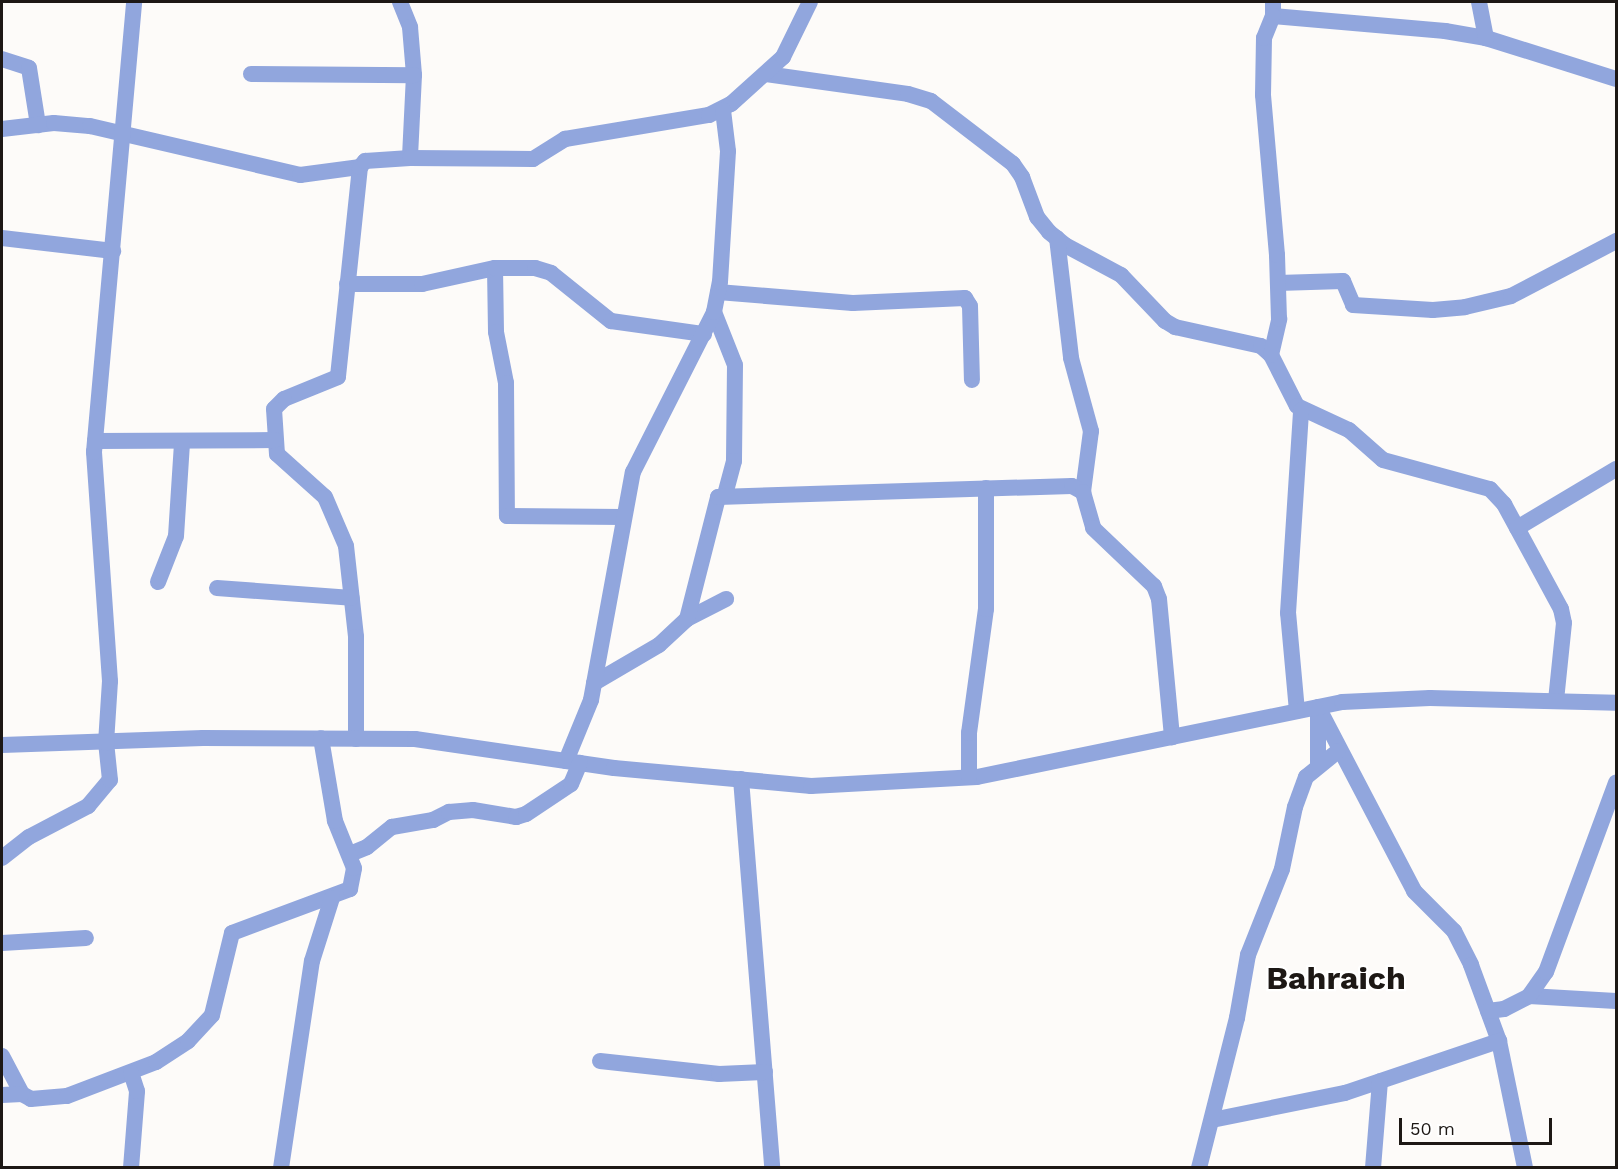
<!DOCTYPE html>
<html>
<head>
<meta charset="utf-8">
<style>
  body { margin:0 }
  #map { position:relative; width:1618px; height:1169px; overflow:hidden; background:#fdfbf9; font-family:"Work Sans",sans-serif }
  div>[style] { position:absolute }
  .minor>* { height:16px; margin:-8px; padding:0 8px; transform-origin:8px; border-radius:8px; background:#91a6dd }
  span { translate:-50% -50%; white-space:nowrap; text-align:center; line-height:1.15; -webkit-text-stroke:4.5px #fff; paint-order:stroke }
  .town-label { font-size:32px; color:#1d1815; font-weight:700 }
  .frame { position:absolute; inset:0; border:3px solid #1d1815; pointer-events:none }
  .scale { position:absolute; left:1399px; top:1118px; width:153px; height:27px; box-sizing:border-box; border:3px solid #1d1815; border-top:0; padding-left:8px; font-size:18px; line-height:21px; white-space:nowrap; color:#1d1815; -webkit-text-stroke:4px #fff; paint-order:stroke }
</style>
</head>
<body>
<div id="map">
  <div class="minor">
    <i style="left:400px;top:2px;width:27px;rotate:68deg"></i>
    <i style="left:410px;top:27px;width:48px;rotate:85.2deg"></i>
    <i style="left:414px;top:75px;width:83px;rotate:92.8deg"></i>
    <i style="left:1273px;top:2px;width:14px;rotate:90deg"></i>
    <i style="left:1273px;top:16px;width:173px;rotate:5deg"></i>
    <i style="left:1445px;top:31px;width:42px;rotate:9.7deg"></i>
    <i style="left:1486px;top:38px;width:136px;rotate:17.5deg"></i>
    <i style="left:1479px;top:2px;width:37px;rotate:79deg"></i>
    <i style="left:2px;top:59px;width:28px;rotate:18deg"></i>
    <i style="left:29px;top:68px;width:58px;rotate:81deg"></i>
    <i style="left:251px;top:74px;width:163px;rotate:0.4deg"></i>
    <i style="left:766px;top:74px;width:143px;rotate:8deg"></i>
    <i style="left:908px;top:94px;width:24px;rotate:17deg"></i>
    <i style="left:931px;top:101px;width:103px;rotate:37.5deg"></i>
    <i style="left:1013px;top:164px;width:16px;rotate:55deg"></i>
    <i style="left:1022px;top:177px;width:43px;rotate:69.4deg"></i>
    <i style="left:1037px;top:217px;width:19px;rotate:51deg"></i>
    <i style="left:1049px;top:232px;width:21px;rotate:39deg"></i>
    <i style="left:1065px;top:245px;width:64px;rotate:28.2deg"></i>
    <i style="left:1121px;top:275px;width:64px;rotate:46.3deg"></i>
    <i style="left:1165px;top:321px;width:12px;rotate:31deg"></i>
    <i style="left:1175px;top:327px;width:88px;rotate:12.5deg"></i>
    <i style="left:1261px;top:346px;width:13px;rotate:42deg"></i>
    <i style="left:1271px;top:355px;width:57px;rotate:63deg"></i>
    <i style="left:1297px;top:406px;width:57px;rotate:24.8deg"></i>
    <i style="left:1349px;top:430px;width:45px;rotate:41.4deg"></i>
    <i style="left:1383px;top:460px;width:111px;rotate:15.2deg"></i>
    <i style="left:1490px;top:489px;width:21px;rotate:47deg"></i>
    <i style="left:1504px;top:504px;width:119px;rotate:61.5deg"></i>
    <i style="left:1561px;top:609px;width:14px;rotate:78deg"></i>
    <i style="left:1564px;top:623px;width:77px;rotate:95.9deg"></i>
    <i style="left:2px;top:129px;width:52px;rotate:-6.6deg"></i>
    <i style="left:54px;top:123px;width:36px;rotate:5deg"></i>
    <i style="left:90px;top:126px;width:216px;rotate:13.1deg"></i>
    <i style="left:300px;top:175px;width:61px;rotate:-7.6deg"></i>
    <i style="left:360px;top:167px;width:211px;rotate:96deg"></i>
    <i style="left:338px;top:377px;width:58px;rotate:157.8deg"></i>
    <i style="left:284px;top:399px;width:14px;rotate:135deg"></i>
    <i style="left:274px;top:409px;width:45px;rotate:86.2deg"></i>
    <i style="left:277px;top:454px;width:64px;rotate:41.9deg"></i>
    <i style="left:325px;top:497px;width:53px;rotate:66.8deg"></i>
    <i style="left:346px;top:546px;width:92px;rotate:83.7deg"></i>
    <i style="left:356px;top:637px;width:102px;rotate:90deg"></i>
    <i style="left:360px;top:167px;width:8px;rotate:-50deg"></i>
    <i style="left:365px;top:161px;width:45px;rotate:-3.8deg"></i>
    <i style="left:410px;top:158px;width:123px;rotate:0.5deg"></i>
    <i style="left:533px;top:159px;width:38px;rotate:-32deg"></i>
    <i style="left:565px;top:139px;width:146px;rotate:-9.5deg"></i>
    <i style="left:709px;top:115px;width:25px;rotate:-27deg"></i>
    <i style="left:731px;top:104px;width:70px;rotate:-42.1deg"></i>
    <i style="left:783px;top:57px;width:61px;rotate:-63.9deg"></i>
    <i style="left:2px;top:238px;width:112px;rotate:6.7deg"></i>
    <i style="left:1057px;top:238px;width:121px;rotate:83.3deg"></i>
    <i style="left:1071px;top:358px;width:76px;rotate:74.7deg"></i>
    <i style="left:1091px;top:431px;width:62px;rotate:97.5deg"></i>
    <i style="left:495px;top:268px;width:64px;rotate:89.1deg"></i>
    <i style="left:496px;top:332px;width:52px;rotate:78.9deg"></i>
    <i style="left:506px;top:383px;width:133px;rotate:89.6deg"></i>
    <i style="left:507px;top:516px;width:116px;rotate:0.5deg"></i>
    <i style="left:1278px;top:283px;width:65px;rotate:-1.8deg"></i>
    <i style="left:1343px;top:281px;width:26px;rotate:67deg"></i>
    <i style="left:1353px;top:305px;width:80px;rotate:3.6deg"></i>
    <i style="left:1433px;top:310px;width:32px;rotate:-5deg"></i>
    <i style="left:1465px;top:307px;width:47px;rotate:-13.4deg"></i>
    <i style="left:1511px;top:296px;width:119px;rotate:-27.6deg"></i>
    <i style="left:347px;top:284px;width:75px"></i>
    <i style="left:422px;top:284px;width:75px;rotate:-12.4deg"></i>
    <i style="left:495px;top:268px;width:40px"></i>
    <i style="left:535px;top:268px;width:17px;rotate:17deg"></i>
    <i style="left:551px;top:273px;width:77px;rotate:38.7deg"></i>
    <i style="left:611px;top:321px;width:94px;rotate:8deg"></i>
    <i style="left:718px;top:292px;width:135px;rotate:4.7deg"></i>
    <i style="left:853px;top:303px;width:112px;rotate:-2.6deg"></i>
    <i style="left:965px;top:298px;width:9px;rotate:58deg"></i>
    <i style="left:970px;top:306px;width:74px;rotate:88.5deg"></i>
    <i style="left:714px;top:312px;width:57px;rotate:68.4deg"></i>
    <i style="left:735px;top:365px;width:96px;rotate:90.6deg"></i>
    <i style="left:734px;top:461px;width:35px;rotate:105deg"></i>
    <i style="left:1271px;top:355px;width:37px;rotate:-77deg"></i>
    <i style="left:1279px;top:319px;width:64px;rotate:-91.8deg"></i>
    <i style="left:1277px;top:255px;width:161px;rotate:-95deg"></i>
    <i style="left:1263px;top:95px;width:57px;rotate:-89deg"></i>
    <i style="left:1264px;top:38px;width:24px;rotate:-68deg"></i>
    <i style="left:95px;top:441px;width:180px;rotate:-0.3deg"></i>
    <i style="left:1517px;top:528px;width:115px;rotate:-30.8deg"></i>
    <i style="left:158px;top:582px;width:49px;rotate:-68.6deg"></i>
    <i style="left:176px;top:536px;width:94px;rotate:-86.3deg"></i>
    <i style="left:217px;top:588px;width:135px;rotate:4.2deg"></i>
    <i style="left:687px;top:619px;width:44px;rotate:-27.1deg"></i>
    <i style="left:594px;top:683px;width:75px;rotate:-30.3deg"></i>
    <i style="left:659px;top:645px;width:38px;rotate:-43deg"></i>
    <i style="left:687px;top:619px;width:126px;rotate:-75.7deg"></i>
    <i style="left:718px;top:497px;width:354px;rotate:-1.8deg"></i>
    <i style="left:1072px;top:486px;width:13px;rotate:29deg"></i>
    <i style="left:1083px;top:492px;width:37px;rotate:74deg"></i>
    <i style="left:1093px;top:528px;width:84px;rotate:43.6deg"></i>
    <i style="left:1154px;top:586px;width:14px;rotate:69deg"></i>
    <i style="left:1159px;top:599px;width:139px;rotate:84.6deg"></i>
    <i style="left:1318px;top:707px;width:208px;rotate:62.4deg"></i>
    <i style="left:1414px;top:891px;width:57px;rotate:45deg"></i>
    <i style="left:1454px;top:931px;width:38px;rotate:63deg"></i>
    <i style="left:1471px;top:965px;width:81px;rotate:69.8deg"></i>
    <i style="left:1499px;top:1041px;width:130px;rotate:78.4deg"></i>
    <i style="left:1297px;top:711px;width:98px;rotate:-95.2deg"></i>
    <i style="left:1288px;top:613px;width:203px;rotate:-86.3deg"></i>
    <i style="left:1318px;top:714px;width:51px;rotate:90deg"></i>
    <i style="left:2px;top:745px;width:201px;rotate:-2deg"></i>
    <i style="left:203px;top:738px;width:212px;rotate:0.3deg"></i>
    <i style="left:415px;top:739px;width:201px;rotate:8.3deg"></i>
    <i style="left:614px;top:768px;width:198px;rotate:5.2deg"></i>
    <i style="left:811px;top:786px;width:166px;rotate:-3.1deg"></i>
    <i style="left:977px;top:777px;width:373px;rotate:-11.6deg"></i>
    <i style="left:1342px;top:702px;width:88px;rotate:-2.6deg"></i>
    <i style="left:1430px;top:698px;width:186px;rotate:1.5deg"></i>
    <i style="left:566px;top:761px;width:66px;rotate:-67.7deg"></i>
    <i style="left:591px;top:700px;width:232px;rotate:-79.6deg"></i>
    <i style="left:633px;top:472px;width:179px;rotate:-63.1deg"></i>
    <i style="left:714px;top:312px;width:31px;rotate:-79deg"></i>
    <i style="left:720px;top:282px;width:131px;rotate:-86.5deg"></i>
    <i style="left:728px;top:151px;width:41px;rotate:-97deg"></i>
    <i style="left:969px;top:777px;width:44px;rotate:-90deg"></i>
    <i style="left:969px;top:733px;width:125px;rotate:-82.2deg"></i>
    <i style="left:986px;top:609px;width:121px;rotate:-90deg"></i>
    <i style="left:741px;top:779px;width:390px;rotate:85.4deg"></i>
    <i style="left:350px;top:854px;width:18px;rotate:-22deg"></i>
    <i style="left:367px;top:847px;width:32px;rotate:-39deg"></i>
    <i style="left:392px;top:827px;width:42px;rotate:-9.7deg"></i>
    <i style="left:433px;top:820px;width:18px;rotate:-27deg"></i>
    <i style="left:449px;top:812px;width:24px;rotate:-5deg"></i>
    <i style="left:473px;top:810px;width:44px;rotate:9.2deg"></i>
    <i style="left:516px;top:817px;width:10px;rotate:-17deg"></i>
    <i style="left:526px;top:814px;width:54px;rotate:-33.7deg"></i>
    <i style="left:571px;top:784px;width:23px;rotate:-67deg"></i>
    <i style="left:2px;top:858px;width:34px;rotate:-38deg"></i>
    <i style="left:29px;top:837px;width:67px;rotate:-27.7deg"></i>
    <i style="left:88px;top:806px;width:34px;rotate:-50deg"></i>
    <i style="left:110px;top:780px;width:37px;rotate:-96deg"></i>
    <i style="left:106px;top:743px;width:62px;rotate:-86.3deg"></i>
    <i style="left:110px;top:681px;width:230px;rotate:-94deg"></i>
    <i style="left:94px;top:452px;width:452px;rotate:-84.9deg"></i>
    <i style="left:2px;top:943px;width:84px;rotate:-3.4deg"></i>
    <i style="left:1529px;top:996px;width:87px;rotate:3.3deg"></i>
    <i style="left:1488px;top:1011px;width:16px;rotate:-7deg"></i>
    <i style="left:1504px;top:1009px;width:28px;rotate:-27deg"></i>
    <i style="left:1529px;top:996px;width:29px;rotate:-55deg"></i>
    <i style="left:1546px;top:972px;width:202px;rotate:-69.7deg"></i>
    <i style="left:2px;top:1056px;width:43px;rotate:62.2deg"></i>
    <i style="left:22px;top:1094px;width:10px;rotate:29deg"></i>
    <i style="left:31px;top:1099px;width:36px;rotate:-5deg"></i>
    <i style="left:67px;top:1096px;width:95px;rotate:-20.9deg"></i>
    <i style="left:156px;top:1062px;width:38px;rotate:-33deg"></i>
    <i style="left:188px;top:1041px;width:35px;rotate:-47deg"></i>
    <i style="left:212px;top:1015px;width:84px;rotate:-76.3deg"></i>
    <i style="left:232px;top:933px;width:126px;rotate:-20.4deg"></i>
    <i style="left:350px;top:889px;width:21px;rotate:-79deg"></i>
    <i style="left:354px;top:868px;width:51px;rotate:-112deg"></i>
    <i style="left:335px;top:821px;width:84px;rotate:-99.6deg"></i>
    <i style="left:600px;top:1061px;width:120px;rotate:6.2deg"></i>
    <i style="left:719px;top:1074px;width:46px;rotate:-2.5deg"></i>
    <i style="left:2px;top:1095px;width:20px;rotate:-3deg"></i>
    <i style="left:1212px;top:1120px;width:136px;rotate:-11.5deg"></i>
    <i style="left:1345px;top:1093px;width:163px;rotate:-18.7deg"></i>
    <i style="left:131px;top:1168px;width:77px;rotate:-85.5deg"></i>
    <i style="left:137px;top:1091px;width:19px;rotate:-108deg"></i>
    <i style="left:281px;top:1168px;width:209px;rotate:-81.5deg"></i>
    <i style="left:312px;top:961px;width:66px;rotate:-72.4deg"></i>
    <i style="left:1199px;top:1168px;width:155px;rotate:-75.8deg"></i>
    <i style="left:1237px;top:1018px;width:64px;rotate:-80.1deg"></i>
    <i style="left:1248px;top:955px;width:92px;rotate:-68.4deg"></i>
    <i style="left:1282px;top:869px;width:63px;rotate:-78.2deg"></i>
    <i style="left:1295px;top:807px;width:32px;rotate:-70deg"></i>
    <i style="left:1306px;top:777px;width:41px;rotate:-39.1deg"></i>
    <i style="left:1373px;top:1168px;width:87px;rotate:-85.4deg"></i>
  </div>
  <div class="town-label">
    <span style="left:1336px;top:978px">Bahraich</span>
  </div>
  <div class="frame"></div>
  <div class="scale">50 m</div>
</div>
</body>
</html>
